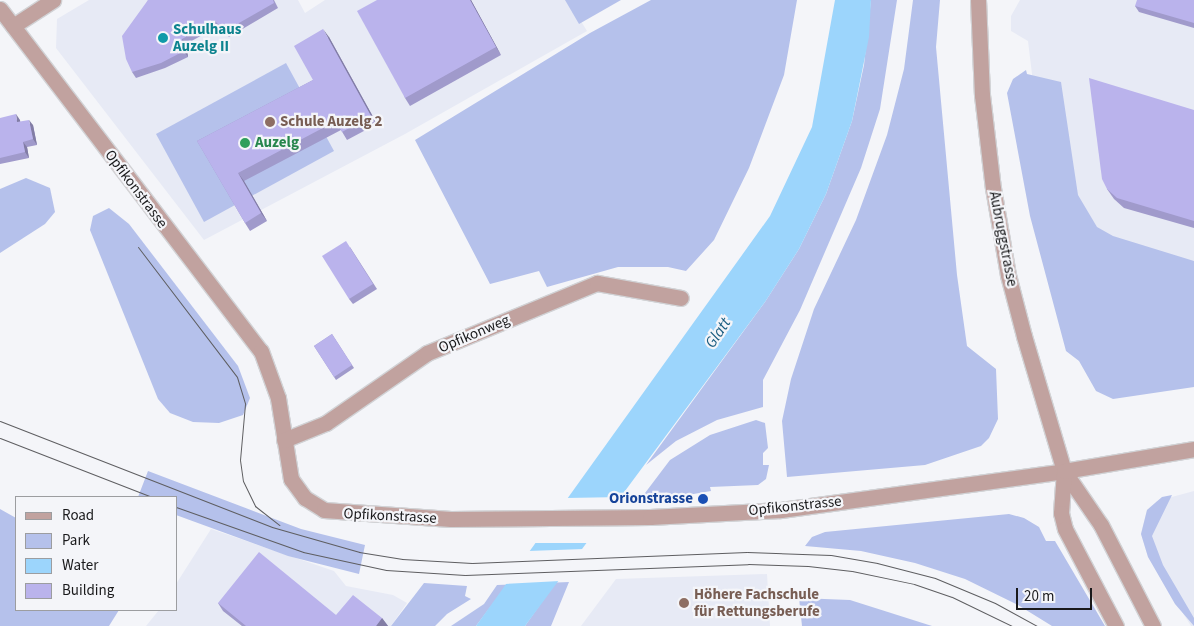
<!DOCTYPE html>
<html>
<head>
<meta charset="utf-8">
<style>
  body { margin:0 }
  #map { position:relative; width:1194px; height:626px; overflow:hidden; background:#f4f5f9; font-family:"Source Sans 3",sans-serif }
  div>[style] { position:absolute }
  .built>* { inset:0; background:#e7eaf5 }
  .green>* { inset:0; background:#b5c1eb }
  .water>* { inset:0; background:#9cd5fc }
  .pier>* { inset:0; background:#f4f5f9 }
  .roads { filter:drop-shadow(1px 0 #d1d2d5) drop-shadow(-1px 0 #d1d2d5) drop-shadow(0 1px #d1d2d5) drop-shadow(0 -1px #d1d2d5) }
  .minor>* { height:15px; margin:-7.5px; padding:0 7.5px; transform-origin:7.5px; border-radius:7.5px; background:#c1a29f }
  .tertiary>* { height:15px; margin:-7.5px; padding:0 7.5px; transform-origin:7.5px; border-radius:7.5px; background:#c1a29f }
  .tram>* { height:1px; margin:-0.5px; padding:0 0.5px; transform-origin:0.5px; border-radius:0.5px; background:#5e5e61 }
  .wall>* { inset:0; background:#a09acb }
  .shaded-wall>* { inset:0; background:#827da5 }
  .building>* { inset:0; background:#bab3ec }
  .dots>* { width:14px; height:14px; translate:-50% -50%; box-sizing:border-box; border:2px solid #f4f5f9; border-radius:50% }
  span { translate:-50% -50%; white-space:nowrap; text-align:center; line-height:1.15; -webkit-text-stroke:4.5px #f4f5f9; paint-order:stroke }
  .culture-label { font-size:15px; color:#0d838f; font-weight:700 }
  .left { translate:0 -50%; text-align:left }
  .education-label { font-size:15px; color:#785e54; font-weight:700 }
  .leisure-label { font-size:15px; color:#27864d; font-weight:700 }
  .street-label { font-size:15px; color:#19191b }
  .transit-label { font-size:15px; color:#164399; font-weight:700 }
  .right { translate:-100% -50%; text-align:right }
  .water-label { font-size:16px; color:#1a5d81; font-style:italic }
  .legend { position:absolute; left:15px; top:496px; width:162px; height:115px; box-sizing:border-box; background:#f4f5f9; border:1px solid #9c9da0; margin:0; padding:6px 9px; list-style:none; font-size:15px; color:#19191b }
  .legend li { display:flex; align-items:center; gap:10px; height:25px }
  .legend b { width:25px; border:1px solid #9c9da0 }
  .scale { position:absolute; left:1016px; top:588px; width:76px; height:22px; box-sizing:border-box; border:2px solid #19191b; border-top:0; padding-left:6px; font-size:15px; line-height:18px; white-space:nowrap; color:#19191b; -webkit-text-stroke:4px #f4f5f9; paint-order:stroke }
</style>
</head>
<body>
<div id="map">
  <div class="built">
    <i style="clip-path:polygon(89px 0,298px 0,305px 13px,325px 0,568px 0,587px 31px,405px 134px,204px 240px,56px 48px,57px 19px)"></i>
    <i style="clip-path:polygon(1020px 0,1194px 0,1194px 373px,1043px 165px,1028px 41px,1011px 31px,1011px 16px)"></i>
    <i style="clip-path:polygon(1194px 491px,1194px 626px,1191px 626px,1148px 557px,1141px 534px,1147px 510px,1157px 501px)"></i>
    <i style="clip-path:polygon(211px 529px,334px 571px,346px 586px,393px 595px,407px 603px,391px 626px,146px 626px,159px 610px,176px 610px,176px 584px)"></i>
    <i style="clip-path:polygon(767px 574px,770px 626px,581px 626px,616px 579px)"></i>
  </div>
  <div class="green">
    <i style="clip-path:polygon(565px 0,621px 0,579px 24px)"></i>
    <i style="clip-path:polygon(651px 0,797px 0,784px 75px,749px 168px,714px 240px,686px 271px,668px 267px,618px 267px,547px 287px,539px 271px,490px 284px,415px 140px,590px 33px)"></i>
    <i style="clip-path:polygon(871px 0,897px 0,880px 109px,861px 168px,800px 310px,763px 380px,763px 407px,717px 420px,676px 441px,646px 465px,765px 302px,799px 249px,826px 194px,852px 121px,864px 65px)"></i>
    <i style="clip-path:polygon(913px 0,940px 0,936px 47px,957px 275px,967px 346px,996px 369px,998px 419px,989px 438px,981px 446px,925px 465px,787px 477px,782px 421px,791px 379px,814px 309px,856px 220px,887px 135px,904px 69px)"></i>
    <i style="clip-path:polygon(286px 63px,334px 151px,204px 222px,156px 134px)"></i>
    <i style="clip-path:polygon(1026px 70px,1027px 74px,1061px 82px,1078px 195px,1097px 227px,1113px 236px,1194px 261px,1194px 387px,1113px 399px,1096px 391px,1079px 361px,1066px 351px,1030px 216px,1007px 93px,1013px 79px)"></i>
    <i style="clip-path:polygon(26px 178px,50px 188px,55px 212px,45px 224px,0 253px,0 189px)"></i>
    <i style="clip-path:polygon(109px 208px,129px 224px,238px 366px,250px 398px,243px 415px,219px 423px,193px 422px,170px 413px,158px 399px,90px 230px,93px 216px)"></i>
    <i style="clip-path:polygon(756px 420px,765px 423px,768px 448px,763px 453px,763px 465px,769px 465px,766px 479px,758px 485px,710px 487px,711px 491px,676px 497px,642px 497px,670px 460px,710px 435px)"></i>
    <i style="clip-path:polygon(148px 471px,301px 529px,365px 545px,359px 574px,288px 556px,176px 515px,176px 497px,138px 497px)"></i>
    <i style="clip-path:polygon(1172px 495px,1152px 536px,1163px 565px,1194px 618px,1194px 626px,1175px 604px,1148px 557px,1141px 534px,1147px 510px,1162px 497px)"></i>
    <i style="clip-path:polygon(0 509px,16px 518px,16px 610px,119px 610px,109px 626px,0 626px)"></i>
    <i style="clip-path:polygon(1009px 514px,1024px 518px,1039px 527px,1046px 541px,1055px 541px,1105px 626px,1052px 626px,1018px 605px,965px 579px,915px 563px,861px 551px,805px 546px,812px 537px,825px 532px)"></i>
    <i style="clip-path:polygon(569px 582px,551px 626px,525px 626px,544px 599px,494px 602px,476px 626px,451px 626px,484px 604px,497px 585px)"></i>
    <i style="clip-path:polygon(424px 583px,467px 586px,465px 596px,471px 599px,447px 614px,435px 626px,391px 626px)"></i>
    <i style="clip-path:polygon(799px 598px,850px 600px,932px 626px,802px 626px)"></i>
  </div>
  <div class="water">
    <i style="clip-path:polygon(835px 0,871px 0,869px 37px,852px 121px,826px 194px,799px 249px,765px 302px,525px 626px,476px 626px,770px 216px,812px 127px)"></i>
  </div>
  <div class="pier">
    <i style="clip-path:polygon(622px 497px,589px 543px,534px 543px,566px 498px)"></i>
    <i style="clip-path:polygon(584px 549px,560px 581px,504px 584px,528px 551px)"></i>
  </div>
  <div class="roads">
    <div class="minor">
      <i style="left:0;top:9px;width:430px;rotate:52.7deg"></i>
      <i style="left:261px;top:351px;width:50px;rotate:70.1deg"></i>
      <i style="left:278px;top:398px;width:82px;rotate:80.9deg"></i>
      <i style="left:291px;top:479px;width:24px;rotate:54deg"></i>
      <i style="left:305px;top:498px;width:22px;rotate:32deg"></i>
      <i style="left:324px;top:510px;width:127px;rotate:4.1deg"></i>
      <i style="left:451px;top:519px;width:199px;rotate:-0.6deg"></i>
      <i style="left:650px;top:517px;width:131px;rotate:-3.1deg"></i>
      <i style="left:781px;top:510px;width:286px;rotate:-7.8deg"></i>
      <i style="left:13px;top:26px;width:48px;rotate:-33deg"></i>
      <i style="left:284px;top:440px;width:45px;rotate:-22deg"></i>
      <i style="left:326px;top:423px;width:123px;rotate:-34.7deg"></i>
      <i style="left:427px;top:353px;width:184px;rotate:-22.4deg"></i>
      <i style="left:597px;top:283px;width:85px;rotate:10.1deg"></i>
    </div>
    <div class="tertiary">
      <i style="left:978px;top:0;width:95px;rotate:87.6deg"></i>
      <i style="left:982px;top:95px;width:94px;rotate:83.3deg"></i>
      <i style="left:993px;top:188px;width:88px;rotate:80.2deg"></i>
      <i style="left:1008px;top:275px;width:63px;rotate:75.3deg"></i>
      <i style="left:1024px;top:336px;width:141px;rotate:73.5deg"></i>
      <i style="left:1064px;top:471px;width:65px;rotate:55.6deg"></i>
      <i style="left:1101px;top:525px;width:114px;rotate:62.8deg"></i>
      <i style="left:1064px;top:471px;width:42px;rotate:94.1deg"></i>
      <i style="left:1061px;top:513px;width:16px;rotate:76deg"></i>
      <i style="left:1065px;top:529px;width:110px;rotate:62.3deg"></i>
      <i style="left:1064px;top:471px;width:132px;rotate:-9.6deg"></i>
    </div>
  </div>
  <div class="tram">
    <i style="left:138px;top:247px;width:163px;rotate:52.7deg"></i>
    <i style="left:237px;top:377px;width:28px;rotate:73deg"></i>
    <i style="left:245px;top:404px;width:56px;rotate:95.1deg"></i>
    <i style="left:240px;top:460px;width:21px;rotate:82deg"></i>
    <i style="left:243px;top:481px;width:28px;rotate:64deg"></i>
    <i style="left:255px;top:506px;width:31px;rotate:38deg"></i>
    <i style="left:0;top:421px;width:292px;rotate:21.3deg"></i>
    <i style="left:272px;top:527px;width:91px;rotate:16deg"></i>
    <i style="left:359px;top:552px;width:44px;rotate:9.2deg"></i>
    <i style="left:402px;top:559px;width:70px;rotate:3.3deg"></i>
    <i style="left:472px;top:563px;width:275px;rotate:-2.3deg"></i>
    <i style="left:747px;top:552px;width:84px;rotate:2deg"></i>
    <i style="left:831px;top:555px;width:47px;rotate:9.9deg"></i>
    <i style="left:877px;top:563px;width:60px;rotate:14.5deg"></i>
    <i style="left:935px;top:578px;width:65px;rotate:22.6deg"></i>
    <i style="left:995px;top:603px;width:48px;rotate:28.7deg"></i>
    <i style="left:0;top:438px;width:163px;rotate:21.2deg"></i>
    <i style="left:176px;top:507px;width:135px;rotate:19.5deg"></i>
    <i style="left:303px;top:552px;width:85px;rotate:12.2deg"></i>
    <i style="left:386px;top:570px;width:79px;rotate:3.6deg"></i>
    <i style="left:465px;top:575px;width:283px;rotate:-2.2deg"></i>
    <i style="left:748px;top:564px;width:60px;rotate:1.9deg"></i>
    <i style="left:808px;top:566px;width:44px;rotate:6.5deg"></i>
    <i style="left:852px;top:571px;width:63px;rotate:11.8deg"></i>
    <i style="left:914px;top:584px;width:40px;rotate:18.9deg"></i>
    <i style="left:952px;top:597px;width:67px;rotate:25.8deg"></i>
  </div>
  <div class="wall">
    <i style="clip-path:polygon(148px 0,274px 0,278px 8px,229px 37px,219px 26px,186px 44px,188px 57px,165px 68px,136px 78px,132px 72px)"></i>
    <i style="clip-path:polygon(377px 0,471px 0,501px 55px,410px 106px,405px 98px)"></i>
    <i style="clip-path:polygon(1194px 0,1194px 28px,1139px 12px,1135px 6px)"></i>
    <i style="clip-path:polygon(329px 37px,377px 124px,347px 140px,341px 130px,244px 181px,267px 221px,250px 231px,245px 223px,197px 141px,313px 80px)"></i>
    <i style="clip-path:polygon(1194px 110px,1194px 228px,1124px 208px,1114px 199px,1107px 189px)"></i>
    <i style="clip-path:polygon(0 118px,20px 120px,20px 122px,33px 125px,37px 145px,27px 147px,29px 158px,0 164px)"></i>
    <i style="clip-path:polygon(350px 247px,377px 289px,353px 304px,349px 299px)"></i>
    <i style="clip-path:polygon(332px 334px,354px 368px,336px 380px,314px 346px)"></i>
    <i style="clip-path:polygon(218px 603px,336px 615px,382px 618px,388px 626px,242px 626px,223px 611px)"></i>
  </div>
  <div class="shaded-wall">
    <i style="clip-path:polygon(470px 0,471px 0,501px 55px,496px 47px)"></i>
    <i style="clip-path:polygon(323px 29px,329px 37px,377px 124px,371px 116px)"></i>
    <i style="clip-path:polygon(182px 39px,186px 44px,188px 57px,184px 51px)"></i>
    <i style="clip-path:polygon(16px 114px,20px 120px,21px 128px,17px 122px)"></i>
    <i style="clip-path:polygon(29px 120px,33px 125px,37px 145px,33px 139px)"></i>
    <i style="clip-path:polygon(23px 142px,27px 147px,29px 158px,25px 152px)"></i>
    <i style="clip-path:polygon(238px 173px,244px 181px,267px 221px,261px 213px)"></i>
    <i style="clip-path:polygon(382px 618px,388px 626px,376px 626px)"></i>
  </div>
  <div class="building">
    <i style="clip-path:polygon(148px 0,273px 0,274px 3px,225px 31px,215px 21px,182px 39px,184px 51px,161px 63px,132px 72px,126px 59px,122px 36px)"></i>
    <i style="clip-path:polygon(377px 0,470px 0,496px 47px,405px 98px,357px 11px)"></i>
    <i style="clip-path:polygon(1137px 0,1194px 0,1194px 23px,1135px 6px)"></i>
    <i style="clip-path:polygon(323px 29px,371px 116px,342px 132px,336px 121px,238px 173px,261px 213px,245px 223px,197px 141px,313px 80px,294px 46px)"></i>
    <i style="clip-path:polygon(1089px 78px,1194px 110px,1194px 221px,1117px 198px,1107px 189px,1102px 179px)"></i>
    <i style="clip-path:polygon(16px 114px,17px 122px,29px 120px,33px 139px,23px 142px,25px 152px,0 158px,0 118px)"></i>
    <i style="clip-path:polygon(346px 241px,373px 284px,349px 299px,322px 256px)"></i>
    <i style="clip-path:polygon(332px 334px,352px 365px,334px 377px,314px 346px)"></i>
    <i style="clip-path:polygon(259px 552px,336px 615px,353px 595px,382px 618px,376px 626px,246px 626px,218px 603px)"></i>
  </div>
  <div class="dots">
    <i style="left:163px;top:38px;background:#0f9aa8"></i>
    <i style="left:270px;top:122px;background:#8d6e63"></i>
    <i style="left:245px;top:143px;background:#2e9e5b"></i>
    <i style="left:703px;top:499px;background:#1a4fb4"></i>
    <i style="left:684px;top:603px;background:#8d6e63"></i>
  </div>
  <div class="culture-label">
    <span class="left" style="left:173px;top:38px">Schulhaus<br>Auzelg II</span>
  </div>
  <div class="education-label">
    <span class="left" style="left:280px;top:122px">Schule Auzelg 2</span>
    <span class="left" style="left:694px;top:603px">Höhere Fachschule<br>für Rettungsberufe</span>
  </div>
  <div class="leisure-label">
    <span class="left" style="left:255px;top:143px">Auzelg</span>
  </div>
  <div class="street-label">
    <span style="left:136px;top:189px;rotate:53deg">Opfikonstrasse</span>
    <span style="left:1003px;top:239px;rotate:79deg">Aubruggstrasse</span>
    <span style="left:474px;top:334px;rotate:-23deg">Opfikonweg</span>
    <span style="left:795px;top:506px;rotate:-6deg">Opfikonstrasse</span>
    <span style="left:390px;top:516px;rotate:3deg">Opfikonstrasse</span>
  </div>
  <div class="transit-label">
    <span class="right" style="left:693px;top:499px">Orionstrasse</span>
  </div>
  <div class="water-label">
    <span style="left:718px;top:333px;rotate:-56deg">Glatt</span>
  </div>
  <ul class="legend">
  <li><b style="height:6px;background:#c1a29f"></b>Road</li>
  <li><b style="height:14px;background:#b5c1eb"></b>Park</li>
  <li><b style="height:14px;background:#9cd5fc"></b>Water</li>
  <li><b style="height:14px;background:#bab3ec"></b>Building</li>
  </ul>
  <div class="scale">20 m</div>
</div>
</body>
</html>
